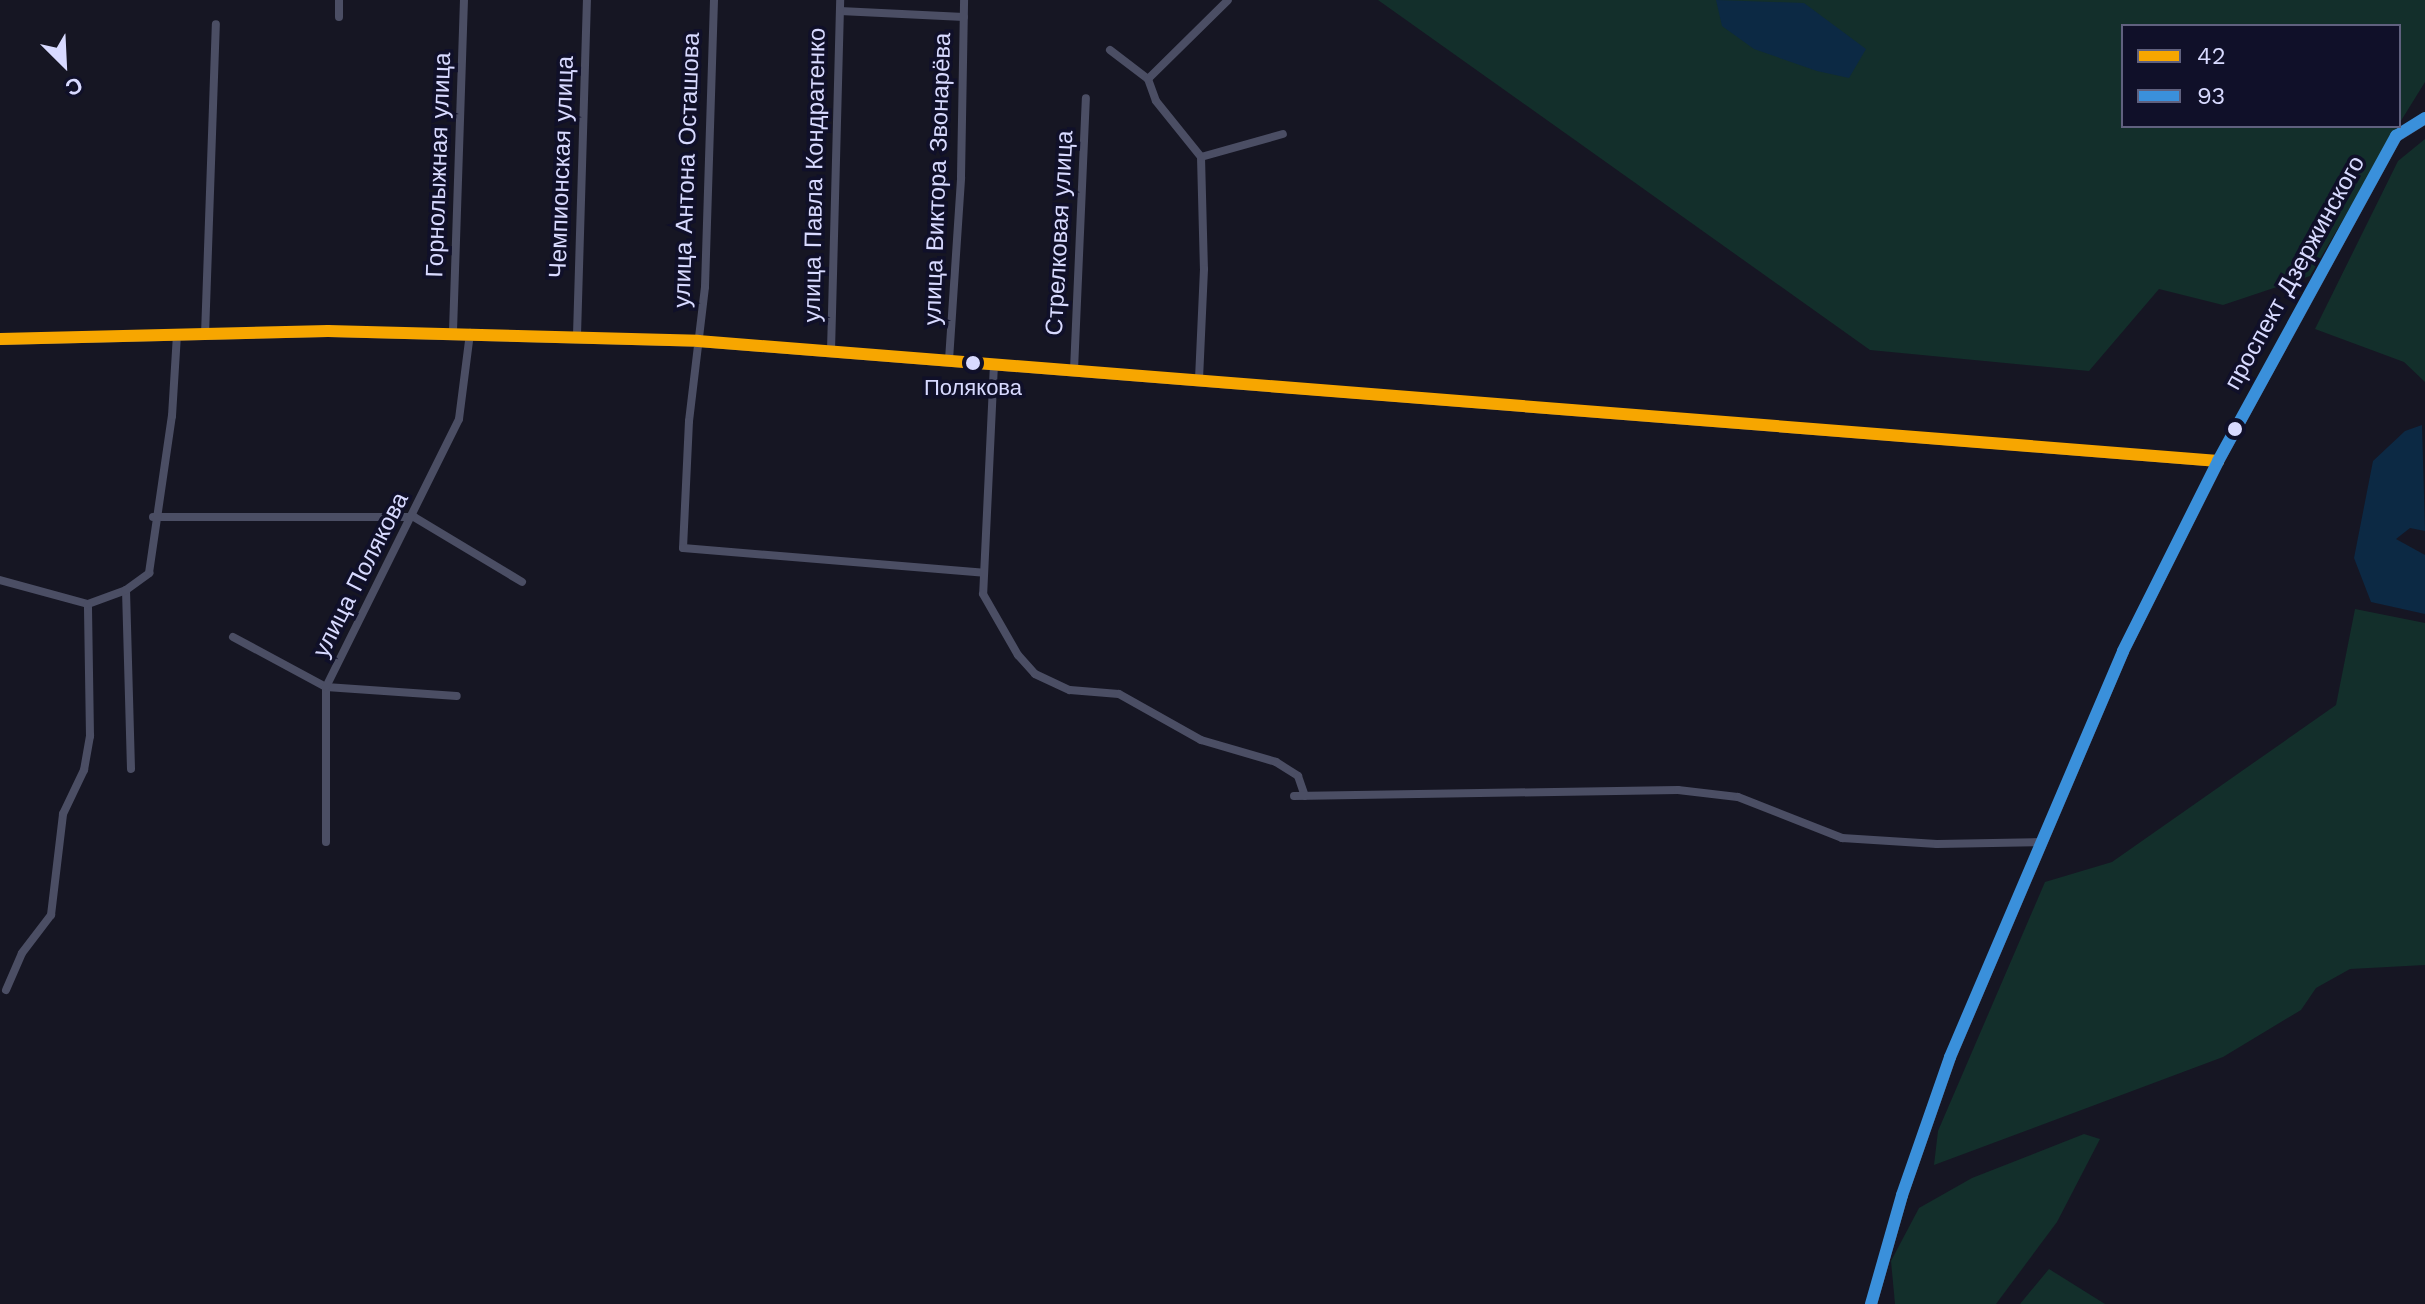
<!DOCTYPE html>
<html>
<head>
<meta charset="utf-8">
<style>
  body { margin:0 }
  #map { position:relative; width:2425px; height:1304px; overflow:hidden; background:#161623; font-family:"Work Sans",sans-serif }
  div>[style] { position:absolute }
  .green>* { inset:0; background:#132f2b }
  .water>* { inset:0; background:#0c2944 }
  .street>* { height:8px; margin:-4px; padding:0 4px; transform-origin:4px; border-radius:4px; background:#4b4e64 }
  .secondary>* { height:11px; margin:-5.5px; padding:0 5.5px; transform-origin:5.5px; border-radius:5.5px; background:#4e526a }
  .bus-1>* { height:12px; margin:-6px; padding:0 6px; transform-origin:6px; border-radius:6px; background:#f7a600 }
  .bus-2>* { height:12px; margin:-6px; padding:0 6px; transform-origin:6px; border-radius:6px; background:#3a90db }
  .dots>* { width:22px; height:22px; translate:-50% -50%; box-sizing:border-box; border:4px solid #101029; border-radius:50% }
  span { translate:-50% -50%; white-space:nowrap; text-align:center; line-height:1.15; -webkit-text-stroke:7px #101029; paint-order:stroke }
  .bus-label { font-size:22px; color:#d8daff }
  .street-label { font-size:24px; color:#d8daff }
  .legend { position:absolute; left:2121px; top:24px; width:280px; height:104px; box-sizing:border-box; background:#101029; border:2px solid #60617f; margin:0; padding:10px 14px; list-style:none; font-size:24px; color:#d8daff }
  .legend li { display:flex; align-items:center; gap:16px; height:40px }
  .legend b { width:40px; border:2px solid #60617f }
  .north { position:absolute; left:24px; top:24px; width:80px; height:80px; -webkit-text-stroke:6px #101029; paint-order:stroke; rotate:156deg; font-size:22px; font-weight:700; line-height:32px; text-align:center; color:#d8daff }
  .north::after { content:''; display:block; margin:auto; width:28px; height:36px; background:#d8daff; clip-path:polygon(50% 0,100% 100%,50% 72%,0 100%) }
</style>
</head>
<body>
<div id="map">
  <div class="green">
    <i style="clip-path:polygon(1378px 0,2425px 0,2425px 82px,2399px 124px,2399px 26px,2123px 26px,2123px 126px,2398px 126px,2310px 276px,2223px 305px,2159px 289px,2089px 371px,1870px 350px)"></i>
    <i style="clip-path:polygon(2425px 139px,2425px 382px,2404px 362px,2315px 329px,2398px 161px)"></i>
    <i style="clip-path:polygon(2355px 609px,2425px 623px,2425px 965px,2350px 969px,2316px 988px,2301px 1010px,2223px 1057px,1934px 1165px,1938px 1131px,2045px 882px,2112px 862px,2336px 705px)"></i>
    <i style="clip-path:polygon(2084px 1134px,2100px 1139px,2057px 1222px,1996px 1304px,1895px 1304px,1891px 1261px,1919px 1208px,1972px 1178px)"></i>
    <i style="clip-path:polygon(2049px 1269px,2105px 1304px,2020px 1304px)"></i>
  </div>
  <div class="water">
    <i style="clip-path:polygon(1716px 0,1804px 3px,1866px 49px,1849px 78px,1817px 71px,1754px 49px,1722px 26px)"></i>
    <i style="clip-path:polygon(2422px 425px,2425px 531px,2410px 528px,2396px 539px,2425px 555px,2425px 614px,2371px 602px,2354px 558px,2373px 461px,2405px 431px)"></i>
  </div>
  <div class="street">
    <i style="left:714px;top:0;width:287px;rotate:91.8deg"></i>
    <i style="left:705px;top:287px;width:135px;rotate:96.8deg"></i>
    <i style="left:689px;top:421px;width:127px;rotate:92.7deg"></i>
    <i style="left:683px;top:548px;width:302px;rotate:4.7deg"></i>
    <i style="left:840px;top:11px;width:124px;rotate:2.8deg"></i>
    <i style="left:339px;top:17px;width:17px;rotate:-90deg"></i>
    <i style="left:1110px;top:50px;width:48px;rotate:37.3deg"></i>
    <i style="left:1148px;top:79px;width:23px;rotate:70deg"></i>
    <i style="left:1156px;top:101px;width:72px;rotate:51.2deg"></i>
    <i style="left:1201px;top:157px;width:112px;rotate:88.5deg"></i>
    <i style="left:1204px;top:269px;width:112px;rotate:92.6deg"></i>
    <i style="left:1148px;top:79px;width:112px;rotate:-44.6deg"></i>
    <i style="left:1201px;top:157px;width:85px;rotate:-15.7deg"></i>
    <i style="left:453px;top:331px;width:331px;rotate:-88.1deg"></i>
    <i style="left:205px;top:335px;width:311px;rotate:-88deg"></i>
    <i style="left:577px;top:335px;width:335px;rotate:-88.3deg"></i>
    <i style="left:831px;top:351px;width:351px;rotate:-88.5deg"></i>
    <i style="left:949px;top:360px;width:183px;rotate:-86.2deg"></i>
    <i style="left:961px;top:177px;width:177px;rotate:-89deg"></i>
    <i style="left:994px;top:364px;width:230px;rotate:92.7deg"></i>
    <i style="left:983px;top:594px;width:70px;rotate:60.2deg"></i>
    <i style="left:1018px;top:655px;width:25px;rotate:48deg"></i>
    <i style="left:1035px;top:674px;width:38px;rotate:25deg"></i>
    <i style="left:1070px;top:690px;width:49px;rotate:4.7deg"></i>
    <i style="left:1119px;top:694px;width:94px;rotate:29.3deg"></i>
    <i style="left:1201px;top:740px;width:78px;rotate:16.3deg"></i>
    <i style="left:1276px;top:762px;width:26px;rotate:32deg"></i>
    <i style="left:1298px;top:776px;width:21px;rotate:71deg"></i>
    <i style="left:1074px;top:370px;width:272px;rotate:-87.5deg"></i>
    <i style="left:153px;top:517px;width:261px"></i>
    <i style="left:414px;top:517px;width:126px;rotate:31deg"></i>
    <i style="left:0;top:580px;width:91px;rotate:15.3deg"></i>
    <i style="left:126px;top:590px;width:179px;rotate:88.4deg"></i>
    <i style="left:233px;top:637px;width:106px;rotate:28.3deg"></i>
    <i style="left:326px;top:687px;width:131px;rotate:3.9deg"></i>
    <i style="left:1294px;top:796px;width:384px;rotate:-0.9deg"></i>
    <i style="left:1678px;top:790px;width:60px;rotate:6.7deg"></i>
    <i style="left:1738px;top:797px;width:112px;rotate:21.5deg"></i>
    <i style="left:1842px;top:838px;width:95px;rotate:3.6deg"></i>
    <i style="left:1937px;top:844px;width:105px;rotate:-1.1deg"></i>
    <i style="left:326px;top:842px;width:155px;rotate:-90deg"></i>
    <i style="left:326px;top:687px;width:299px;rotate:-63.6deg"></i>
    <i style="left:459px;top:419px;width:87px;rotate:-82.7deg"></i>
    <i style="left:6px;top:990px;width:40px;rotate:-66.6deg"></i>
    <i style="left:22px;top:953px;width:48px;rotate:-52.7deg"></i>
    <i style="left:51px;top:915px;width:102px;rotate:-83.2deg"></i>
    <i style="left:63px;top:814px;width:49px;rotate:-64.5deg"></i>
    <i style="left:84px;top:770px;width:35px;rotate:-80deg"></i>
    <i style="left:90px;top:736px;width:132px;rotate:-90.9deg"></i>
    <i style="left:88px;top:604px;width:40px;rotate:-20.2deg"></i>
    <i style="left:126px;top:590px;width:29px;rotate:-36deg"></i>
    <i style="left:149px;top:573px;width:159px;rotate:-81.7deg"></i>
    <i style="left:172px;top:416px;width:81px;rotate:-86.5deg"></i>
  </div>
  <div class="secondary">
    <i style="left:0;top:339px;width:328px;rotate:-1.4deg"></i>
    <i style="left:328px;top:331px;width:370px;rotate:1.5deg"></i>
    <i style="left:698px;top:341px;width:1525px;rotate:4.51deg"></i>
    <i style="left:1871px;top:1304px;width:113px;rotate:-74.1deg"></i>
    <i style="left:1902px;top:1195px;width:146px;rotate:-70.8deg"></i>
    <i style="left:1950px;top:1057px;width:441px;rotate:-66.9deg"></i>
    <i style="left:2123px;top:651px;width:212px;rotate:-63.4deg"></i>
    <i style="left:2218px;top:461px;width:371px;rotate:-61.3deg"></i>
    <i style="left:2396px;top:136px;width:34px;rotate:-32deg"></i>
  </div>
  <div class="bus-1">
    <i style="left:0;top:339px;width:328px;rotate:-1.4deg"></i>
    <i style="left:328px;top:331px;width:370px;rotate:1.5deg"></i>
    <i style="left:698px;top:341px;width:1525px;rotate:4.51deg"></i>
  </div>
  <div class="bus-2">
    <i style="left:1871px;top:1304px;width:113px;rotate:-74.1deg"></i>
    <i style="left:1902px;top:1195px;width:146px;rotate:-70.8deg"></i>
    <i style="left:1950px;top:1057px;width:441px;rotate:-66.9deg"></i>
    <i style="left:2123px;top:651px;width:212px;rotate:-63.4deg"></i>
    <i style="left:2218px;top:461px;width:371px;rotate:-61.3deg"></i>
    <i style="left:2396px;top:136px;width:34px;rotate:-32deg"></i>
  </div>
  <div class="dots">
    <i style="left:973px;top:363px;background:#d8daff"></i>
    <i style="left:2235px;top:429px;background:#d8daff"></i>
  </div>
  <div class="bus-label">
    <span style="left:973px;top:388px">Полякова</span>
  </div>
  <div class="street-label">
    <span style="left:439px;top:165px;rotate:-88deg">Горнолыжная улица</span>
    <span style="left:562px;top:167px;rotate:-88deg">Чемпионская улица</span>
    <span style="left:687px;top:170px;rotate:-88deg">улица Антона Осташова</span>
    <span style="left:815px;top:175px;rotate:-89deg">улица Павла Кондратенко</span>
    <span style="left:938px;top:179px;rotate:-88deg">улица Виктора Звонарёва</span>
    <span style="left:1060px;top:233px;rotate:-87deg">Стрелковая улица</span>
    <span style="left:2295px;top:273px;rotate:-61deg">проспект Дзержинского</span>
    <span style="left:361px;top:575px;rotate:-63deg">улица Полякова</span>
  </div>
  <ul class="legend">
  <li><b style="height:10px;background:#f7a600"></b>42</li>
  <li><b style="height:10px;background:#3a90db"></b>93</li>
  </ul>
  <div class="north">С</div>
</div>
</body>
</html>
